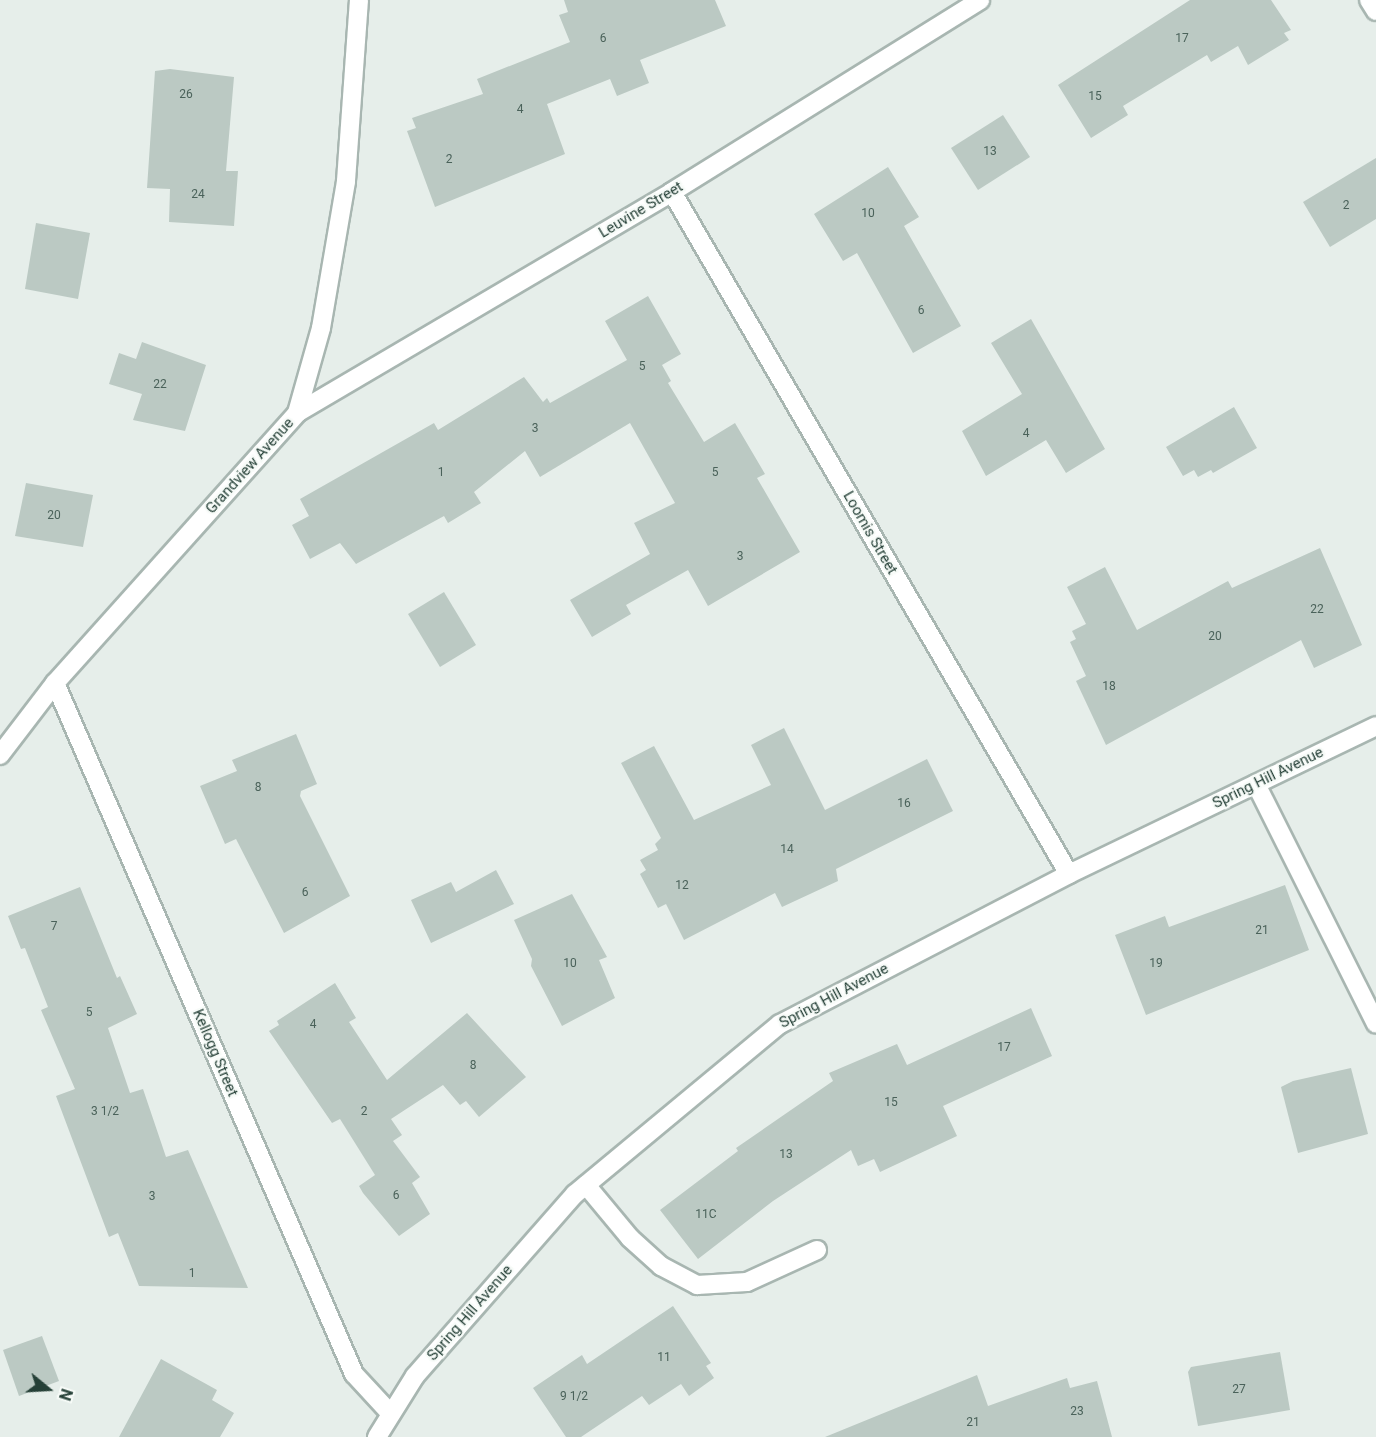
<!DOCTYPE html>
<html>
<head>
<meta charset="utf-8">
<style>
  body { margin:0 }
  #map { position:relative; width:1376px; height:1437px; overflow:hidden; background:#e6eeea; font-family:Roboto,sans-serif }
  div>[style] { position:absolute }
  .building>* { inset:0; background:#bbc9c3 }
  .roads { filter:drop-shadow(2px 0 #a8b6b1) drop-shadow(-2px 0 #a8b6b1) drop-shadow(0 2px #a8b6b1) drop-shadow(0 -2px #a8b6b1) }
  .minor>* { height:18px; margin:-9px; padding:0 9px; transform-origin:9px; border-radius:9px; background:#fff }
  span { translate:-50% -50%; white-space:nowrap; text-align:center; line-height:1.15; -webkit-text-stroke:4.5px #f7fbf8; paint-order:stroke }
  .number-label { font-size:12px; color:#4a625a }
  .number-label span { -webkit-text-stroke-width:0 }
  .street-label { font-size:15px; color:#254037 }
  .north { position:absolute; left:18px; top:1359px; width:60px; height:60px; -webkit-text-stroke:4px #f7fbf8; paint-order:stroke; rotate:108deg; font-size:16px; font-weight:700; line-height:24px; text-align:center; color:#254037 }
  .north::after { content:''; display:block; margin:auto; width:21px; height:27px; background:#254037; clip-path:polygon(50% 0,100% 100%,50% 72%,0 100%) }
</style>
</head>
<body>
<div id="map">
  <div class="building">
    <i style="clip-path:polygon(564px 0,715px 0,726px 26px,640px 60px,649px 83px,617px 96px,610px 79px,547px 104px,565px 154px,435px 207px,407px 131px,416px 128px,412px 118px,483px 94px,477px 79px,570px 42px,559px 15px,568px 12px)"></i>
    <i style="clip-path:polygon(1190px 0,1271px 0,1291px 30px,1284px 33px,1289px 40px,1248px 65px,1238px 46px,1211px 62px,1207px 55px,1123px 106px,1128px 115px,1091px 138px,1058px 85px)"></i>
    <i style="clip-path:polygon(170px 69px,234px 77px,226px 171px,238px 171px,234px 226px,169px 222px,170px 189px,147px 188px,155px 71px)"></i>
    <i style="clip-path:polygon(1003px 115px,1030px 157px,978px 190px,951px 148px)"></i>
    <i style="clip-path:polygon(1376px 158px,1376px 219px,1330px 247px,1303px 202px)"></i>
    <i style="clip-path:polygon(888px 167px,919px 217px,904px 226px,961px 326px,913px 353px,857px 253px,843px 261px,814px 214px)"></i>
    <i style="clip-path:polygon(36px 223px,90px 233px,78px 299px,25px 289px)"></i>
    <i style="clip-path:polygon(648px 296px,681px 354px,662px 365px,671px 381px,668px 383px,704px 442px,735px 423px,765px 474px,757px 478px,800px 552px,708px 606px,688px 570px,626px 605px,631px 614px,592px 637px,570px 600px,650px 554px,634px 523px,675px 503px,630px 423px,540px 477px,525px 451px,474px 492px,481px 503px,448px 523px,444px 516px,356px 564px,340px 543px,310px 559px,292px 525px,309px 516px,300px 499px,434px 423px,438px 430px,524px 377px,543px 402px,547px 398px,550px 403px,627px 360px,605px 321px)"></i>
    <i style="clip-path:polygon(1031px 319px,1105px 449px,1066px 473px,1046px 440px,986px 476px,962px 431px,1022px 394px,991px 343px)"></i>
    <i style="clip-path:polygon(142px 342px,206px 365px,185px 431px,133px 420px,142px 394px,109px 384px,119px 353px,136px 359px)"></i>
    <i style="clip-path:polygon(1234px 407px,1257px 448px,1213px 473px,1211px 470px,1198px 477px,1194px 470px,1183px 476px,1166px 447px)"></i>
    <i style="clip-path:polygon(26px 483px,93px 495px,83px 547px,15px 536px)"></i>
    <i style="clip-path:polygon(1320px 548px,1362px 645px,1314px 668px,1301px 640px,1106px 745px,1076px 681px,1086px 676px,1070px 642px,1076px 639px,1072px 631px,1086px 624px,1067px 587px,1105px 567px,1137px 630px,1228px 581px,1232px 588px)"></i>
    <i style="clip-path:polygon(444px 592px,476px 645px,440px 667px,408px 614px)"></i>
    <i style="clip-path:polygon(784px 728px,825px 810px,927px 759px,953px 811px,836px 869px,838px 881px,782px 907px,775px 893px,684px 940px,666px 904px,658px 908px,640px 874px,646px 870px,640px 860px,658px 850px,655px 844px,661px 838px,621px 763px,654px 746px,694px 820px,771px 785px,751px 745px)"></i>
    <i style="clip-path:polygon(296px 734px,317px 784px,301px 791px,300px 796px,350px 896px,284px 933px,236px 839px,225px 844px,200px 786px,237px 771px,232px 760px)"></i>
    <i style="clip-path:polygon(496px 870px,514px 904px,431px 943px,411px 900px,451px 882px,456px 892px)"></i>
    <i style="clip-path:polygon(1285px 885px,1309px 950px,1146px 1015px,1115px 935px,1165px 916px,1169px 927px)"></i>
    <i style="clip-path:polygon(80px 887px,117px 978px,120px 976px,137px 1014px,108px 1028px,130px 1093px,143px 1089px,166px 1157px,188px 1150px,248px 1288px,139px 1286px,118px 1233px,109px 1237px,56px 1096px,75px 1089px,41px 1010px,48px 1007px,25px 948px,21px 949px,8px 916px)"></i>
    <i style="clip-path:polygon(572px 894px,607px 957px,599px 960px,615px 998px,562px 1026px,531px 966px,532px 959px,514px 920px)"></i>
    <i style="clip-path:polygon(335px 983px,356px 1018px,349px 1022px,387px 1080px,467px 1013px,526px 1077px,479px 1117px,466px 1101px,460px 1105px,443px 1085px,391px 1119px,402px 1135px,393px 1141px,420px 1177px,412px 1183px,430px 1214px,399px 1236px,363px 1193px,359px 1186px,375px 1175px,340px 1119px,332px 1123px,269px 1031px,279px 1025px,277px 1021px)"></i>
    <i style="clip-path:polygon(1031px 1008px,1052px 1056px,943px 1106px,957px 1136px,880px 1172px,874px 1159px,858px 1166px,851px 1150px,773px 1201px,698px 1259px,660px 1210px,738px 1151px,736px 1148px,833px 1081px,829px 1073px,897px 1044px,907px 1065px)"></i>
    <i style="clip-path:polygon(1351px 1068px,1368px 1134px,1298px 1153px,1281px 1087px,1293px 1081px)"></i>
    <i style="clip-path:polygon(673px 1306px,711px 1363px,706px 1366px,714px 1378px,689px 1396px,681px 1384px,649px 1405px,642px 1396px,581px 1437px,566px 1437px,533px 1388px,582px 1355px,587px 1364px)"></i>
    <i style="clip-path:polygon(42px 1336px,59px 1381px,19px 1396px,3px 1350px)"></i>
    <i style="clip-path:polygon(1280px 1352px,1290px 1410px,1198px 1426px,1188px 1372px,1191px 1367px)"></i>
    <i style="clip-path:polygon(161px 1359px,217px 1390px,212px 1400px,234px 1413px,220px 1437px,119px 1437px)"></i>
    <i style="clip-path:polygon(977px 1375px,988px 1406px,1067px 1378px,1070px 1388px,1097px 1381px,1112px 1437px,825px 1437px)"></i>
  </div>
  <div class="roads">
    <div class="minor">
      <i style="left:1369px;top:0;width:13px;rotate:58deg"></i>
      <i style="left:672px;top:192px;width:789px;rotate:59.8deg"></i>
      <i style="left:297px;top:413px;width:435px;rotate:-30.5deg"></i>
      <i style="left:672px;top:192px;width:363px;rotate:-31.9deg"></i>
      <i style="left:55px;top:683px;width:753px;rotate:66.6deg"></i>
      <i style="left:354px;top:1374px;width:53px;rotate:47.3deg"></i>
      <i style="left:0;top:755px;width:91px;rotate:-52.6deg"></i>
      <i style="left:55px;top:683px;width:363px;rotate:-48.1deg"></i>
      <i style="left:297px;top:413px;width:88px;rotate:-74.2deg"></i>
      <i style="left:321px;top:328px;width:149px;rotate:-80.3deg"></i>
      <i style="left:346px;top:181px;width:181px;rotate:-85.9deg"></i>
      <i style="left:1256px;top:784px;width:268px;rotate:63.4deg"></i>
      <i style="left:586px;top:1185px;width:69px;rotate:50.3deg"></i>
      <i style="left:630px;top:1238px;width:42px;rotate:42.1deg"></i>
      <i style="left:661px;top:1266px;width:41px;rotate:27.8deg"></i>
      <i style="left:697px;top:1285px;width:50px;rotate:-3.4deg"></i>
      <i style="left:747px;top:1282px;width:77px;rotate:-24.6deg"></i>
      <i style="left:377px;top:1437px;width:72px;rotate:-58.1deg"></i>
      <i style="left:415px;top:1376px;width:242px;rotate:-48.7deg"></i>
      <i style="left:575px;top:1194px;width:266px;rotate:-39.7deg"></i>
      <i style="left:780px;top:1024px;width:326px;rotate:-27.4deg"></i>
      <i style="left:1069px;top:874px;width:341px;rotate:-25.7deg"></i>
    </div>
  </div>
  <div class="number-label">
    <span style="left:603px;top:39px">6</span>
    <span style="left:1182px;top:39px">17</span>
    <span style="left:186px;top:95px">26</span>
    <span style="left:1095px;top:97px">15</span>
    <span style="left:520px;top:110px">4</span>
    <span style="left:990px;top:152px">13</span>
    <span style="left:449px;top:160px">2</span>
    <span style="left:198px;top:195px">24</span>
    <span style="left:1346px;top:206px">2</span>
    <span style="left:868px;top:214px">10</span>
    <span style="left:921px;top:311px">6</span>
    <span style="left:642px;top:367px">5</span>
    <span style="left:160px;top:385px">22</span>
    <span style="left:535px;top:429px">3</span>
    <span style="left:1026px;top:434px">4</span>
    <span style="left:441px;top:473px">1</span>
    <span style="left:715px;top:473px">5</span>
    <span style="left:54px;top:516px">20</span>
    <span style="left:740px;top:557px">3</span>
    <span style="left:1317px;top:610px">22</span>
    <span style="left:1215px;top:637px">20</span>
    <span style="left:1109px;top:687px">18</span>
    <span style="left:258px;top:788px">8</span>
    <span style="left:904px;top:804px">16</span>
    <span style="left:787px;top:850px">14</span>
    <span style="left:682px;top:886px">12</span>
    <span style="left:305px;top:893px">6</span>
    <span style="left:54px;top:927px">7</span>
    <span style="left:1262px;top:931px">21</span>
    <span style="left:570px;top:964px">10</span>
    <span style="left:1156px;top:964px">19</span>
    <span style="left:89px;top:1013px">5</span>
    <span style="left:313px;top:1025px">4</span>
    <span style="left:1004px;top:1048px">17</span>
    <span style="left:473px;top:1066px">8</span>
    <span style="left:891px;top:1103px">15</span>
    <span style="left:105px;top:1112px">3 1/2</span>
    <span style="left:364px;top:1112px">2</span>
    <span style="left:786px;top:1155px">13</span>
    <span style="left:396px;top:1196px">6</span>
    <span style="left:152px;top:1197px">3</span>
    <span style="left:706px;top:1215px">11C</span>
    <span style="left:192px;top:1274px">1</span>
    <span style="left:664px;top:1358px">11</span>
    <span style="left:1239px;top:1390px">27</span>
    <span style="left:574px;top:1397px">9 1/2</span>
    <span style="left:1077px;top:1412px">23</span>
    <span style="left:973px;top:1423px">21</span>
  </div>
  <div class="street-label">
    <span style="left:641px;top:210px;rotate:-31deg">Leuvine Street</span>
    <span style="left:250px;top:466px;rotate:-48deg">Grandview Avenue</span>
    <span style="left:870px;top:533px;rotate:60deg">Loomis Street</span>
    <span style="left:1268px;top:778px;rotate:-26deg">Spring Hill Avenue</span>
    <span style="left:834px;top:996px;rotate:-28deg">Spring Hill Avenue</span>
    <span style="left:215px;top:1053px;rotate:67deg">Kellogg Street</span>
    <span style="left:470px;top:1313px;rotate:-49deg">Spring Hill Avenue</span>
  </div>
  <div class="north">N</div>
</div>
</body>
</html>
